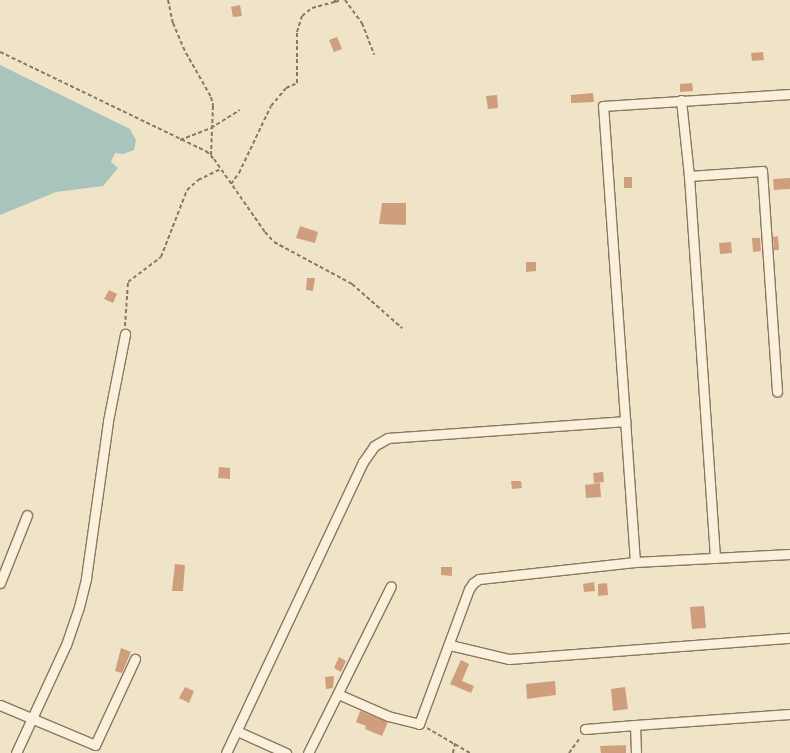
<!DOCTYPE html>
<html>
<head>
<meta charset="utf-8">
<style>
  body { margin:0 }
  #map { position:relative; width:790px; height:753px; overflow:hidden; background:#f0e4c8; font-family:"PT Serif",serif }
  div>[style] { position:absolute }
  .water>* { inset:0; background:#a9c4bc }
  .building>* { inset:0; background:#cf9f7d }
  .path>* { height:2px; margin-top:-1px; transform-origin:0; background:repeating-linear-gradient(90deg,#8d765c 0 4px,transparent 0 6.5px) }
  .roads { filter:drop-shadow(1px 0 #8d765c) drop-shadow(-1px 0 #8d765c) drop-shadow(0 1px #8d765c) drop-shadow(0 -1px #8d765c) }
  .street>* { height:9px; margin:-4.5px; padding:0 4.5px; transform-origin:4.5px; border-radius:4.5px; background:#faf1dc }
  span { translate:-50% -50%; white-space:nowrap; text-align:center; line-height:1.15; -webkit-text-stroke:4px #f7eed8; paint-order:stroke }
</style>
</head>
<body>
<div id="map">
  <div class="water">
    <i style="clip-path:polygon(0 65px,130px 129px,136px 140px,134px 150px,123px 154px,115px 153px,111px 162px,118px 168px,103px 186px,56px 192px,0 215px)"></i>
  </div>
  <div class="building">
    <i style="clip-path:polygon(240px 5px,242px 16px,233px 17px,231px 7px)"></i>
    <i style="clip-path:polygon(337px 37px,342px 49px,334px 52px,329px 40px)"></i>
    <i style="clip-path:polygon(763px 52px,764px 60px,752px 61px,751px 53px)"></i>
    <i style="clip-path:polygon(692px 83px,693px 91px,680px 92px,680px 84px)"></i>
    <i style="clip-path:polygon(593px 93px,594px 102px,571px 103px,571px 95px)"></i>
    <i style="clip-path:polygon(497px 95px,498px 108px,488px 109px,486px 96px)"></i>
    <i style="clip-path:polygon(624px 177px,632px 177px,632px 188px,624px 188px)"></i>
    <i style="clip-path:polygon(790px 178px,790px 189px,774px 190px,773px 179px)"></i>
    <i style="clip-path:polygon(382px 203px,406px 203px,406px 225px,379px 224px)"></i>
    <i style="clip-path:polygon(300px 226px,318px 232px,315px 243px,296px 238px)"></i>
    <i style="clip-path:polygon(778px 236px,779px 250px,774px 250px,773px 237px)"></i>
    <i style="clip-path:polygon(752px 238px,760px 238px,761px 251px,753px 252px)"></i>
    <i style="clip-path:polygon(731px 242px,732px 253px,720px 254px,719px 243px)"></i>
    <i style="clip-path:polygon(526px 262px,536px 262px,536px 271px,526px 272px)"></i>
    <i style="clip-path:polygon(307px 278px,315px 278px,313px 291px,306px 290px)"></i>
    <i style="clip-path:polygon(109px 290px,117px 294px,113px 303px,104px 299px)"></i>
    <i style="clip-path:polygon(219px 467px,230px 468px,230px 479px,218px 478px)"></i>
    <i style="clip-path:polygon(603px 472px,604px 482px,594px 483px,593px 473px)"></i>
    <i style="clip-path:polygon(511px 481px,521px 481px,522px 488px,512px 489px)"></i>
    <i style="clip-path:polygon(600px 483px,601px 497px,586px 498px,585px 485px)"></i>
    <i style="clip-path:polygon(175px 564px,185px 565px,183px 591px,172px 591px)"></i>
    <i style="clip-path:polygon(441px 567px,452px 567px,452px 576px,441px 575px)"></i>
    <i style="clip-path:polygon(594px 582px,595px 591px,584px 592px,583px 584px)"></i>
    <i style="clip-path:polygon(607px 583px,608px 595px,598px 596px,598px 584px)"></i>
    <i style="clip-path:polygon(704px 606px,706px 628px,692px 629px,690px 607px)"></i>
    <i style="clip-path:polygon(121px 648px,131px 652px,122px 673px,115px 671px)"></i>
    <i style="clip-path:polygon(339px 657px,346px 661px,341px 672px,334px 668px)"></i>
    <i style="clip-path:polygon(461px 660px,469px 664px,462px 681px,474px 686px,471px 693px,450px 684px)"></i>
    <i style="clip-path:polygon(334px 676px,333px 688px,326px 689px,325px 677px)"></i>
    <i style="clip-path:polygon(555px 681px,556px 695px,527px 699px,526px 684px)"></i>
    <i style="clip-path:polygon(185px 687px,194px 691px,189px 703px,179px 698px)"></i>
    <i style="clip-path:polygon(625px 687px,628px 709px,613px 711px,611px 689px)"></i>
    <i style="clip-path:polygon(360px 711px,388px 722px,382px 736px,365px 729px,366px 726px,356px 722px)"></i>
    <i style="clip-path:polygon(626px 745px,626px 753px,601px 753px,600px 746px)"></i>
  </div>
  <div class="path">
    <i style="left:168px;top:0;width:24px;rotate:78deg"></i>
    <i style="left:173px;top:23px;width:33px;rotate:67deg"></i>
    <i style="left:186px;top:53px;width:51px;rotate:60.4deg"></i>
    <i style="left:211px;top:97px;width:9px;rotate:77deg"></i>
    <i style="left:213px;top:106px;width:49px;rotate:92.3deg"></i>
    <i style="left:345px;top:0;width:29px;rotate:54deg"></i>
    <i style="left:362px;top:23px;width:34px;rotate:69deg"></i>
    <i style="left:335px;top:2px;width:6px;rotate:-18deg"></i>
    <i style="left:0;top:52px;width:229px;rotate:25.7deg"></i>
    <i style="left:206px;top:151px;width:11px;rotate:45deg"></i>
    <i style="left:214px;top:159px;width:89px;rotate:55.1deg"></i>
    <i style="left:265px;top:232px;width:13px;rotate:48deg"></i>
    <i style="left:274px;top:242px;width:89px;rotate:28.3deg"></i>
    <i style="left:352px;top:284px;width:67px;rotate:41.3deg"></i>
    <i style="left:180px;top:140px;width:33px;rotate:-21deg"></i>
    <i style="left:211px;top:128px;width:34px;rotate:-32deg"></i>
    <i style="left:231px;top:184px;width:14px;rotate:-54deg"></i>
    <i style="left:239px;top:173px;width:74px;rotate:-64.5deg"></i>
    <i style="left:271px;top:106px;width:23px;rotate:-50deg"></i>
    <i style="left:286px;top:88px;width:12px;rotate:-24deg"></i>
    <i style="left:297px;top:83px;width:51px;rotate:-90deg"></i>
    <i style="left:297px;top:32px;width:17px;rotate:-73deg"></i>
    <i style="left:302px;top:16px;width:13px;rotate:-39deg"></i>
    <i style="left:312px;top:8px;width:24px;rotate:-15deg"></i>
    <i style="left:335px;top:2px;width:2px;rotate:-90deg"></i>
    <i style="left:125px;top:326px;width:44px;rotate:-86.1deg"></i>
    <i style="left:128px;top:282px;width:41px;rotate:-37.1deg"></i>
    <i style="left:161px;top:257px;width:72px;rotate:-68.8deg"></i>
    <i style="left:187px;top:190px;width:15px;rotate:-42deg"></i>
    <i style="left:198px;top:180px;width:25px;rotate:-26deg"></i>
    <i style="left:427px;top:728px;width:50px;rotate:30.2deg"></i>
    <i style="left:453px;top:753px;width:10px;rotate:-79deg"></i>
    <i style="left:569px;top:753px;width:19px;rotate:-54deg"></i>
  </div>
  <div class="roads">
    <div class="street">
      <i style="left:681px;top:100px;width:76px;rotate:84deg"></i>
      <i style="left:689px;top:176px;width:383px;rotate:86.1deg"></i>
      <i style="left:689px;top:176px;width:73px;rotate:-3.9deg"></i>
      <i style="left:762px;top:171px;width:221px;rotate:86.1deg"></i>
      <i style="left:635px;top:562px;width:457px;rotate:-94deg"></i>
      <i style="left:603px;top:106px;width:187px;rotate:-3.7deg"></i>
      <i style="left:0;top:583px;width:73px;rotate:-68.3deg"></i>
      <i style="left:450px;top:645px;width:61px;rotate:13.3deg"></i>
      <i style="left:509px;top:659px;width:282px;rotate:-4.3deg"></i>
      <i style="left:338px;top:694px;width:55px;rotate:23.7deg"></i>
      <i style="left:388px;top:716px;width:32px;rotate:14deg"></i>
      <i style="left:419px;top:724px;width:144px;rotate:-69.7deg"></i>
      <i style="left:469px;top:589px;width:7px;rotate:-56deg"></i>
      <i style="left:473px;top:583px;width:7px;rotate:-34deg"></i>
      <i style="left:479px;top:579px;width:157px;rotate:-6.2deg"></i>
      <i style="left:635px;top:562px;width:155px;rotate:-3deg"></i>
      <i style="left:0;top:705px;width:103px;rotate:22.8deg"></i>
      <i style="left:95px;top:745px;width:95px;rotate:-65.1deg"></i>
      <i style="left:585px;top:729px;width:50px;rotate:-4.6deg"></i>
      <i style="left:237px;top:731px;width:54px;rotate:24.2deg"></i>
      <i style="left:16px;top:753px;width:119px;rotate:-65.2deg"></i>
      <i style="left:66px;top:645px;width:40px;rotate:-71.1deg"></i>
      <i style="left:79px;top:607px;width:30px;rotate:-76deg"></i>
      <i style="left:86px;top:578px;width:159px;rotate:-82deg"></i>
      <i style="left:108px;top:421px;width:89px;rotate:-78.9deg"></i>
      <i style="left:226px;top:753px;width:322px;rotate:-64.8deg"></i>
      <i style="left:363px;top:462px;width:19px;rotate:-55deg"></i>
      <i style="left:374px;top:446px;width:16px;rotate:-30deg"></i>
      <i style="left:388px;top:438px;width:238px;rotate:-4.1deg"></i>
      <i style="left:308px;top:753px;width:186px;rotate:-63.6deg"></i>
      <i style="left:636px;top:753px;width:28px;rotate:-92deg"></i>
      <i style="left:635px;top:725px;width:155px;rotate:-4.1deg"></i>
    </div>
  </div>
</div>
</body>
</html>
